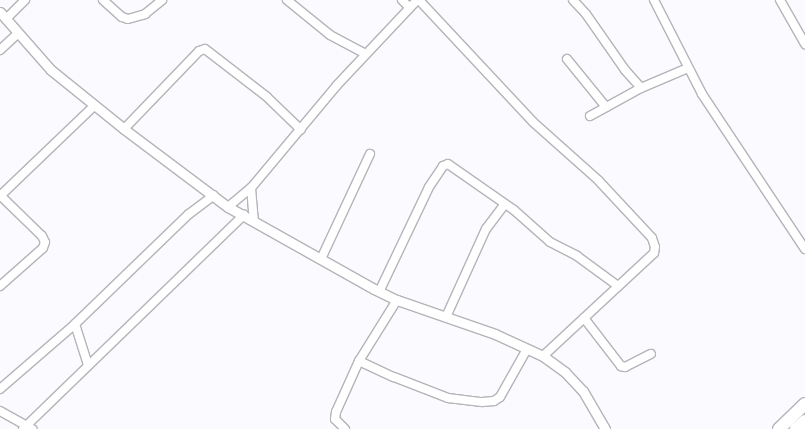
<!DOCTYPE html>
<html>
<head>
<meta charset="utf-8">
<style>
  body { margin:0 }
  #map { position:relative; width:805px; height:429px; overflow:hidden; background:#fafaff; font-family:"Roboto Condensed",sans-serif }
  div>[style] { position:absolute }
  .roads { filter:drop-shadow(1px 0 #b4b4b9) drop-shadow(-1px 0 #b4b4b9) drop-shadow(0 1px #b4b4b9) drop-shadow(0 -1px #b4b4b9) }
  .minor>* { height:8px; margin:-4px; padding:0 4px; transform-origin:4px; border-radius:4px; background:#fff }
  .tertiary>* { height:9px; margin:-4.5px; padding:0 4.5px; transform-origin:4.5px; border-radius:4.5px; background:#fff }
  .trunk>* { height:12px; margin:-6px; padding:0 6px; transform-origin:6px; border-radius:6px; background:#fff }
  span { translate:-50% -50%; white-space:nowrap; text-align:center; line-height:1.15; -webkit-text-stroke:4px #fff; paint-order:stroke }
</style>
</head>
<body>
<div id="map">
  <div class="roads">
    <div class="minor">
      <i style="left:103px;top:0;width:25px;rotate:42deg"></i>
      <i style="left:122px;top:17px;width:6px;rotate:18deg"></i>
      <i style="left:128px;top:19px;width:18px;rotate:-16deg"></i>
      <i style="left:145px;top:14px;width:22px;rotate:-39deg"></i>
      <i style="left:287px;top:0;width:55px;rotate:39.1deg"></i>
      <i style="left:330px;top:35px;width:40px;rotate:28deg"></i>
      <i style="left:402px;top:0;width:10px;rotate:45deg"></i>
      <i style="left:419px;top:0;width:167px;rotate:46.9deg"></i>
      <i style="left:533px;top:122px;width:87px;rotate:41.7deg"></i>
      <i style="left:598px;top:180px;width:79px;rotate:47deg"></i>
      <i style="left:652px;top:238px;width:9px;rotate:72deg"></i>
      <i style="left:655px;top:247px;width:6px;rotate:99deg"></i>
      <i style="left:654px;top:253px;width:151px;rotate:137.1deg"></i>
      <i style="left:573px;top:0;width:19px;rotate:47deg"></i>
      <i style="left:586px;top:14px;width:68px;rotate:55.1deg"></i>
      <i style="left:625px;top:70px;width:24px;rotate:48deg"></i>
      <i style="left:654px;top:0;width:106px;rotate:62.9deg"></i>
      <i style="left:702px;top:94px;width:186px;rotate:56.4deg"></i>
      <i style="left:780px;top:0;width:51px;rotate:60.4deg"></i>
      <i style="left:6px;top:19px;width:27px;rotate:-45deg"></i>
      <i style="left:0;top:50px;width:25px;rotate:-43deg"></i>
      <i style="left:567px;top:59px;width:62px;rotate:50.9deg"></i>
      <i style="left:590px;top:116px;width:58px;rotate:-28.8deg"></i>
      <i style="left:641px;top:88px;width:51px;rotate:-23.1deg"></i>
      <i style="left:124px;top:129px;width:108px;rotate:-46.1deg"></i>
      <i style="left:199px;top:51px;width:6px;rotate:-18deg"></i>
      <i style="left:205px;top:49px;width:78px;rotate:37.7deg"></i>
      <i style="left:267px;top:97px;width:47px;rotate:44.1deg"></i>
      <i style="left:251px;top:188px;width:33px;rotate:85deg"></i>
      <i style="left:0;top:196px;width:130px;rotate:-43.8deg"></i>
      <i style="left:228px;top:207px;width:30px;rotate:-40deg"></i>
      <i style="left:251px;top:188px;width:134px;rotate:-50.1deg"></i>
      <i style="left:337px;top:85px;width:117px;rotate:-46.7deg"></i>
      <i style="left:321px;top:259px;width:116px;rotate:-65deg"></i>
      <i style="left:0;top:286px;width:57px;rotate:-41.5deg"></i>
      <i style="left:43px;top:248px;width:6px;rotate:-72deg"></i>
      <i style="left:45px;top:242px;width:7px;rotate:-117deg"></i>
      <i style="left:42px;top:236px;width:59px;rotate:-135.7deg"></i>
      <i style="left:379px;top:292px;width:116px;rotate:-64.5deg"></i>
      <i style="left:429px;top:187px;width:25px;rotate:-56deg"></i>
      <i style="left:443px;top:166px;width:5px;rotate:-22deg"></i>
      <i style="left:448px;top:164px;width:80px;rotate:34.9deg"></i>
      <i style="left:514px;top:210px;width:48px;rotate:41.6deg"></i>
      <i style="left:550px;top:242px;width:30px;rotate:27deg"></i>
      <i style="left:577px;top:256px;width:51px;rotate:36.2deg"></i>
      <i style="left:446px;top:317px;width:97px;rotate:-65.6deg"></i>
      <i style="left:486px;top:229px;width:31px;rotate:-53deg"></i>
      <i style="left:584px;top:318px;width:61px;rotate:52.4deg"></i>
      <i style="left:621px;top:366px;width:4px;rotate:14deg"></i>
      <i style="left:625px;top:367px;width:29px;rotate:-27deg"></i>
      <i style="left:75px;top:324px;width:43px;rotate:72.4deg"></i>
      <i style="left:359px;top:361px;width:38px;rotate:25deg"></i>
      <i style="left:394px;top:377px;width:58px;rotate:21.3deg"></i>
      <i style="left:448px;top:398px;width:34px;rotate:7deg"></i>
      <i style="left:482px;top:402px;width:12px;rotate:-5deg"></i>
      <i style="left:494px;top:401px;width:7px;rotate:-34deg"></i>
      <i style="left:500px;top:397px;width:55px;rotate:-60.6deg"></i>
      <i style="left:0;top:389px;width:99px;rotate:-40.9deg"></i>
      <i style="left:75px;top:324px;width:158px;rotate:-44deg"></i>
      <i style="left:189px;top:214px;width:31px;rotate:-37deg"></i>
      <i style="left:0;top:411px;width:37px;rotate:29deg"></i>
      <i style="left:23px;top:429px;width:308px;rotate:-44.1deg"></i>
      <i style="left:345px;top:429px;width:14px;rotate:-135deg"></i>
      <i style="left:335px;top:419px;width:7px;rotate:-82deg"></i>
      <i style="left:336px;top:412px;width:56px;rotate:-65.7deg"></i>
      <i style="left:359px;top:361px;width:72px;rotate:-58.1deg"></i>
    </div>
    <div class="tertiary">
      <i style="left:0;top:12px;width:77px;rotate:48.7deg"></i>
      <i style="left:51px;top:70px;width:94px;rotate:38.9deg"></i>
      <i style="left:124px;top:129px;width:130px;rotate:36.9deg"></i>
      <i style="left:228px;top:207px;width:167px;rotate:29.3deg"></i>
      <i style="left:374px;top:289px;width:25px;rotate:26deg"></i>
      <i style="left:397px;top:300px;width:104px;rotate:19.1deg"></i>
      <i style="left:495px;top:334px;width:53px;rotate:24.6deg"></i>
      <i style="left:543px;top:356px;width:27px;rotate:36deg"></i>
      <i style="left:565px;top:372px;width:26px;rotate:47deg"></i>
      <i style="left:583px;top:391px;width:44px;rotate:59.9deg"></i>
    </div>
    <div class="trunk">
      <i style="left:779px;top:429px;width:36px;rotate:-44deg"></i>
      <i style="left:796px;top:429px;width:12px;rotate:-42deg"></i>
    </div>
  </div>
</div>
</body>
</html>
